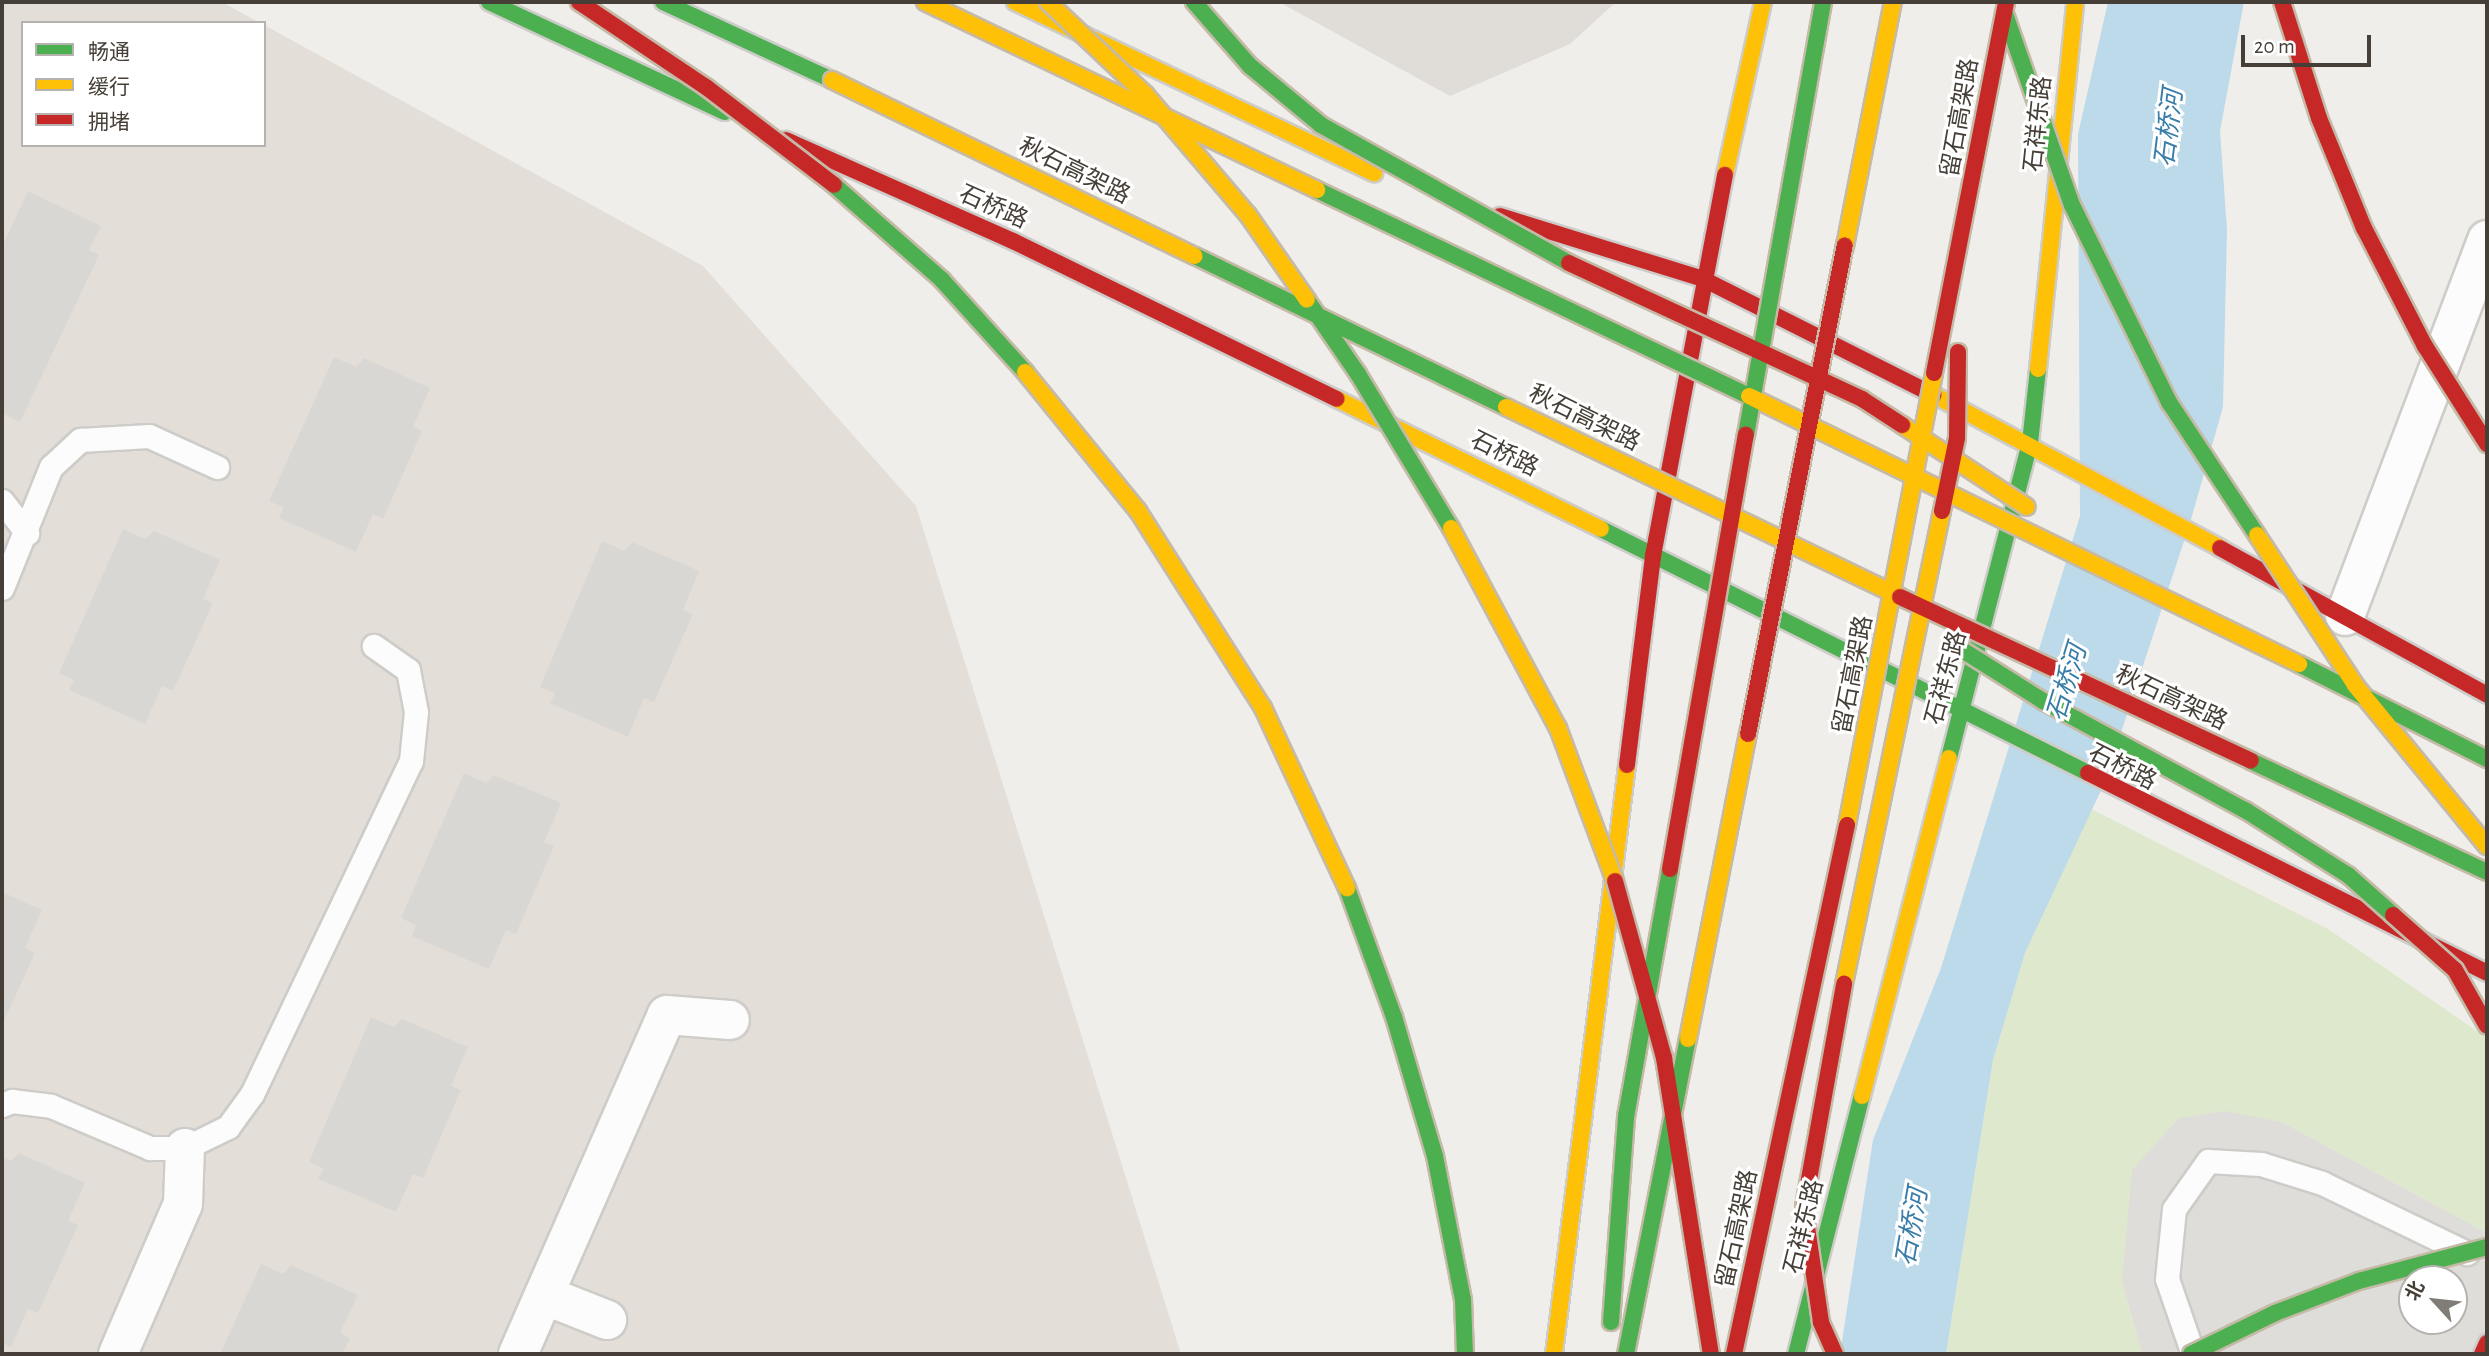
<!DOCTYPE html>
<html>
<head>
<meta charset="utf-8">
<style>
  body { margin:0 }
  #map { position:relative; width:2489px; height:1356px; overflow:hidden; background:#efeeea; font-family:"Alegreya Sans","Noto Sans SC",sans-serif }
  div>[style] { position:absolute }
  .residential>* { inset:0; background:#e3dfd8 }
  .industrial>* { inset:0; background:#e0ddd8 }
  .green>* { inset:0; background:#dde8cc }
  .parking>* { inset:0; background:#dfddda }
  .water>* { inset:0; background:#bddaeb }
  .building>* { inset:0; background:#d9d7d3 }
  .roads { filter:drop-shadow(2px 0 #cdccc8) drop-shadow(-2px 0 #cdccc8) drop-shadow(0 2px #cdccc8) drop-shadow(0 -2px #cdccc8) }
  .lane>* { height:23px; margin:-11.5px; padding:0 11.5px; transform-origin:11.5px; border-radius:11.5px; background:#fdfcfc }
  .street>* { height:38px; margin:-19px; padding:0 19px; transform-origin:19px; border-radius:19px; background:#fdfcfc }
  .fast>* { height:16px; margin:-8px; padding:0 8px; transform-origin:8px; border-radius:8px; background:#4caf50 }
  .slow>* { height:16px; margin:-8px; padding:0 8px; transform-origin:8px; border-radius:8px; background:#ffc107 }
  .jam>* { height:16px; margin:-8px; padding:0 8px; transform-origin:8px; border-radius:8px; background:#c62828 }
  .bridges { filter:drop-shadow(2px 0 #c5baa7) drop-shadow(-2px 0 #c5baa7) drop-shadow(0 2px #c5baa7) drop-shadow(0 -2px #c5baa7) }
  .fast-bridge>* { height:16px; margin:-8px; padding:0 8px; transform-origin:8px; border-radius:8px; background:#4caf50 }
  .slow-bridge>* { height:16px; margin:-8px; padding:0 8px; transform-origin:8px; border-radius:8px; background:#ffc107 }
  .jam-bridge>* { height:16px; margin:-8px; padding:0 8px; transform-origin:8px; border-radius:8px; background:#c62828 }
  span { translate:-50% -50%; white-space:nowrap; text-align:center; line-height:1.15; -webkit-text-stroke:6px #fff; paint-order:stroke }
  .street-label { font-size:24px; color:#453f37 }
  .water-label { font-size:26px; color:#387ca9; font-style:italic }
  .frame { position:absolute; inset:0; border:4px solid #453f37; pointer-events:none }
  .legend { position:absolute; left:21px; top:21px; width:245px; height:126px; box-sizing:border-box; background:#fff; border:2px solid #b5b2af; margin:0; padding:9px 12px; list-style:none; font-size:21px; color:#453f37 }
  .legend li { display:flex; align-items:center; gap:14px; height:35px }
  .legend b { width:35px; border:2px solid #b5b2af }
  .north { position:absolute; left:2398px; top:1265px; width:70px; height:70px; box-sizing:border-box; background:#fff; border:2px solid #b5b2af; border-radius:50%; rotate:297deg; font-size:19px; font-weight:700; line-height:28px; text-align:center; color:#453f37 }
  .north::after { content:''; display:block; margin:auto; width:24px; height:32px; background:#807c76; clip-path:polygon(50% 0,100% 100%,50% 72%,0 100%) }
  .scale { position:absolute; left:2241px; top:35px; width:130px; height:32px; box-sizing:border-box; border:4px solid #453f37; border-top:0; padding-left:9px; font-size:21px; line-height:24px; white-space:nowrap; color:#453f37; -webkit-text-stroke:5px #fff; paint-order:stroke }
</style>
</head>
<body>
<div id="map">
  <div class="residential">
    <i style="clip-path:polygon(2px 2px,222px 2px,260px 23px,23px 23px,23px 145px,264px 145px,264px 25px,703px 266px,916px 506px,1181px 1354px,2px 1354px)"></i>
  </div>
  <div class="industrial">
    <i style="clip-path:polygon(1279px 2px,1616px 2px,1570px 44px,1450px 96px)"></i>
  </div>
  <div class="green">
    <i style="clip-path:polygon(2091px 809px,2328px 929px,2487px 1038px,2487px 1233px,2282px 1122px,2122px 1282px,2142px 1354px,1946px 1354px,1993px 1060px,2025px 953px)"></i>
  </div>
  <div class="parking">
    <i style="clip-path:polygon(evenodd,2225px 1111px,2282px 1122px,2487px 1233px,2487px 1354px,2142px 1354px,2122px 1282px,2132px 1170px,2179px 1118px,2225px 1111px,2412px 1279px,2454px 1279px,2454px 1321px,2412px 1321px,2412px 1279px)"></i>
  </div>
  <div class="water">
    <i style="clip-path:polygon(2108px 2px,2244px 2px,2220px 131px,2227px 230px,2223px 407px,2190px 523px,2104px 784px,2025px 953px,1993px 1060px,1946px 1354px,1840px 1354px,1873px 1140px,1941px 968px,2080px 516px,2078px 134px)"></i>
  </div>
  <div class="building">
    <i style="clip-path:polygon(28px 191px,101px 226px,89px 250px,99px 255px,20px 422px,2px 413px,2px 247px)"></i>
    <i style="clip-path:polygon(334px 357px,356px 367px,364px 358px,430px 388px,413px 427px,422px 431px,383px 519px,373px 514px,356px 552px,279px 518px,283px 507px,269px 501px)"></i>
    <i style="clip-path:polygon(123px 529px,145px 539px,154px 531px,220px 560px,203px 599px,213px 603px,173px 691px,162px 686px,145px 724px,69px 690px,74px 680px,59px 673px)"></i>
    <i style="clip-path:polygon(602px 541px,625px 551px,632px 542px,699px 571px,683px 610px,693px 614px,654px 702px,644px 698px,628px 737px,550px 703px,555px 693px,540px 687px)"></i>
    <i style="clip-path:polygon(464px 773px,486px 783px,494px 775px,561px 803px,544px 842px,554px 846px,516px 934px,506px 930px,489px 969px,412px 936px,416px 925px,401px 918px)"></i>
    <i style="clip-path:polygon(2px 892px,42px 910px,25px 948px,35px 953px,2px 1025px)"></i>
    <i style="clip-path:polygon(371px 1017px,394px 1027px,402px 1019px,468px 1047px,451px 1086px,461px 1090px,423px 1178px,413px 1174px,396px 1212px,318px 1179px,324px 1169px,309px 1162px)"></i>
    <i style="clip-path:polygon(19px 1153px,85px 1183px,68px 1221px,78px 1225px,38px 1313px,28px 1309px,11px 1347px,2px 1343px,2px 1157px,11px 1161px)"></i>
    <i style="clip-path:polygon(261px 1264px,283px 1274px,291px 1265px,358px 1295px,340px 1333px,350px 1338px,342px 1354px,220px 1354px)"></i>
  </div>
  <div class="roads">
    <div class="lane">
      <i style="left:2px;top:501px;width:41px;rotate:52deg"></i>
      <i style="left:2px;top:588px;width:131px;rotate:-68deg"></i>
      <i style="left:51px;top:467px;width:40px;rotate:-43deg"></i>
      <i style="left:80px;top:440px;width:69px;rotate:-3.3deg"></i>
      <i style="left:149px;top:436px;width:75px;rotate:24.5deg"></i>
      <i style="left:2px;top:1105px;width:11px;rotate:-22deg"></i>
      <i style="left:12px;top:1101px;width:39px;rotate:7deg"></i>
      <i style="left:51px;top:1106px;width:108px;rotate:23deg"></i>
      <i style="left:150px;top:1148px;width:35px"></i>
      <i style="left:185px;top:1148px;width:48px;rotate:-26deg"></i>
      <i style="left:228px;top:1127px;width:41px;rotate:-54deg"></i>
      <i style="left:252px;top:1094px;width:369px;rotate:-64.5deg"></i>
      <i style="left:411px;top:761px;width:49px;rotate:-84.2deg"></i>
      <i style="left:416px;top:712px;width:43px;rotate:-100.8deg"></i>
      <i style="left:408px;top:670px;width:42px;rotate:-144.8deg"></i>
      <i style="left:2193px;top:1354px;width:79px;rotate:-109.1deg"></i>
      <i style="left:2167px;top:1279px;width:70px;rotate:-84.3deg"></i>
      <i style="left:2174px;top:1209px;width:59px;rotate:-54.7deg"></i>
      <i style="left:2208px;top:1161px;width:53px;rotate:3.2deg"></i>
      <i style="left:2261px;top:1164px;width:64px;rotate:17.3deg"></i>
      <i style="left:2322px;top:1183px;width:161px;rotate:25.8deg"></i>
    </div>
    <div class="street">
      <i style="left:2345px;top:616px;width:402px;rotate:-69.3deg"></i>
      <i style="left:544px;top:1295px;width:68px;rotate:21.6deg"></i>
      <i style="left:118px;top:1354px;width:163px;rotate:-66.6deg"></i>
      <i style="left:183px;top:1204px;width:56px;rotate:-88deg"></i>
      <i style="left:518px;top:1354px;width:370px;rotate:-66.3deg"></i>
      <i style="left:667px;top:1015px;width:63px;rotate:4.5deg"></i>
    </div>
    <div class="fast">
      <i style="left:489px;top:2px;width:260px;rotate:25deg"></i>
      <i style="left:663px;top:2px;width:186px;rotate:24.8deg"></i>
      <i style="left:1601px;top:529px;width:545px;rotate:26.61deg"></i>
      <i style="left:1949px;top:758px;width:325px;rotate:-75.6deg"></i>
      <i style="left:2030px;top:443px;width:74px;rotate:-83.8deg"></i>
      <i style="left:1796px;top:1354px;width:266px;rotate:-75.7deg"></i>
    </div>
    <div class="slow">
      <i style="left:1015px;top:2px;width:398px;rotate:25.5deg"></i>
      <i style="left:1725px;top:175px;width:177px;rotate:-77.6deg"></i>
      <i style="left:2038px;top:369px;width:369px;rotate:-84.2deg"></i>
      <i style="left:1934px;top:395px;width:324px;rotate:28.1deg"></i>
      <i style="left:1337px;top:399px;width:294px;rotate:26.2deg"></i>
      <i style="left:1862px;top:1096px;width:349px;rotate:-75.6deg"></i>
      <i style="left:1554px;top:1354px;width:594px;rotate:-82.93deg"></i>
    </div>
    <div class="jam">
      <i style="left:786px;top:140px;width:248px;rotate:24deg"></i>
      <i style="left:1013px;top:241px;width:360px;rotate:26deg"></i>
      <i style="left:1500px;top:216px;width:213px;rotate:17.2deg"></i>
      <i style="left:1703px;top:279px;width:258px;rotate:26.7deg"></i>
      <i style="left:2220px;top:548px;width:305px;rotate:28.8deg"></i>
      <i style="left:1627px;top:765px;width:211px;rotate:-82.9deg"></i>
      <i style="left:1653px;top:556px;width:388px;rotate:-79.3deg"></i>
      <i style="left:2088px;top:773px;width:446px;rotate:26.6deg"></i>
      <i style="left:2482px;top:1354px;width:12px;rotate:-66deg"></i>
    </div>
  </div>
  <div class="bridges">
    <div class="fast-bridge">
      <i style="left:1194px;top:2px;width:85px;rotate:48.8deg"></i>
      <i style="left:1250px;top:66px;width:92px;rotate:39.7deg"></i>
      <i style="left:1321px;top:125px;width:284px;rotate:29.1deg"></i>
      <i style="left:2005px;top:14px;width:202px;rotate:70.7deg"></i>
      <i style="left:2072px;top:205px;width:220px;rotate:63.8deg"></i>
      <i style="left:2169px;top:402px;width:159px;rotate:56.5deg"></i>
      <i style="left:834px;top:185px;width:144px;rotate:41.3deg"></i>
      <i style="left:942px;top:280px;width:124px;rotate:47.9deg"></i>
      <i style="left:1317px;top:190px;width:479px;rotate:25.5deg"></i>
      <i style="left:1195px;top:256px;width:346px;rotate:25.9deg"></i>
      <i style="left:1307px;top:300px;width:90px;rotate:55.4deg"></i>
      <i style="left:1358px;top:374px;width:180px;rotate:58.9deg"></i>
      <i style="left:1746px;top:435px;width:440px;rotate:-79.9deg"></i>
      <i style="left:1956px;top:646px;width:103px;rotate:32.3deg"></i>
      <i style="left:2043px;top:701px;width:230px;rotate:28.4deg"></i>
      <i style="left:2245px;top:810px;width:122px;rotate:32.3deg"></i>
      <i style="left:2348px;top:875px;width:60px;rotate:41.6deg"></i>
      <i style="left:2299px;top:664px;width:211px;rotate:26.8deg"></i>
      <i style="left:2251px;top:761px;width:261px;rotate:25.2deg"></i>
      <i style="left:1347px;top:888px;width:137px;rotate:70deg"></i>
      <i style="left:1394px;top:1017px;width:145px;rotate:73.6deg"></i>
      <i style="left:1435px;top:1156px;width:147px;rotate:79deg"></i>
      <i style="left:1463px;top:1300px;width:54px;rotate:87.9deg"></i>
      <i style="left:1611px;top:1322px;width:206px;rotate:-85.8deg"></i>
      <i style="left:1626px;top:1117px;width:252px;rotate:-79.9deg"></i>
      <i style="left:1626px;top:1354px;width:321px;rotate:-78.9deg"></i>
      <i style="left:2191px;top:1354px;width:93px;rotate:-26deg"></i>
      <i style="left:2275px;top:1313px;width:90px;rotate:-20.9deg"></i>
      <i style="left:2359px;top:1281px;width:132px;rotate:-14.9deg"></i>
    </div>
    <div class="slow-bridge">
      <i style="left:925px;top:2px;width:435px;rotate:25.6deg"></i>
      <i style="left:1048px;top:2px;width:134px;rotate:43.5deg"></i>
      <i style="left:1145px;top:94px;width:159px;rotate:49.6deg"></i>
      <i style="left:1248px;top:215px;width:103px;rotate:55.2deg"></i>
      <i style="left:832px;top:80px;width:403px;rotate:25.9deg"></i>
      <i style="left:1845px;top:246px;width:249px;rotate:-78.9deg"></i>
      <i style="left:1025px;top:372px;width:179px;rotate:50.9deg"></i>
      <i style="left:1138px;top:511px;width:233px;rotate:57.6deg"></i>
      <i style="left:1263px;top:708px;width:199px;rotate:65deg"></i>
      <i style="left:1749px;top:396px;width:612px;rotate:25.98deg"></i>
      <i style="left:1506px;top:407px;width:437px;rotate:25.7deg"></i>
      <i style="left:1902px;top:425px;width:149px;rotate:33.3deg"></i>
      <i style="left:1451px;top:528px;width:227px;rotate:61.9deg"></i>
      <i style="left:1558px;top:728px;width:163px;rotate:69.6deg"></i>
      <i style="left:2257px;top:535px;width:179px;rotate:56.8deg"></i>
      <i style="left:2355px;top:685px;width:208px;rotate:50.7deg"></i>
      <i style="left:1847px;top:825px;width:460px;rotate:-79.1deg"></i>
      <i style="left:1844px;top:984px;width:483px;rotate:-78.3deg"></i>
      <i style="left:1688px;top:1039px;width:311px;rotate:-78.9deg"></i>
    </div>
    <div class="jam-bridge">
      <i style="left:579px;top:2px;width:153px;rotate:33.8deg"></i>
      <i style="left:706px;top:87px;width:161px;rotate:37.4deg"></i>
      <i style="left:2282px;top:2px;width:122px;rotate:72.3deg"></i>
      <i style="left:2319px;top:118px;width:119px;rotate:67.8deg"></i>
      <i style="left:2364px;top:228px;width:133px;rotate:62.7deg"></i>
      <i style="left:2425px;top:346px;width:116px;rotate:57.7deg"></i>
      <i style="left:1569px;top:263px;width:323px;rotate:24.9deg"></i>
      <i style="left:1862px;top:399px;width:48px;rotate:33deg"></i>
      <i style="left:1934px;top:373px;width:378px;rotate:-79deg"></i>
      <i style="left:1942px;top:511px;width:75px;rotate:-78.4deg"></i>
      <i style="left:1957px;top:438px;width:86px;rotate:-89.3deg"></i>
      <i style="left:1900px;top:597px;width:387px;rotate:25deg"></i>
      <i style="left:1748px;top:734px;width:498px;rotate:-78.8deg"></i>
      <i style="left:1670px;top:869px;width:441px;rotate:-80.1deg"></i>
      <i style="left:1615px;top:881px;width:184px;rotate:74.5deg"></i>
      <i style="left:1664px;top:1058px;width:300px;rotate:81deg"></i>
      <i style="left:2393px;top:915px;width:83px;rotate:41.6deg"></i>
      <i style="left:2455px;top:970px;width:64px;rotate:60.3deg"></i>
      <i style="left:1734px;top:1354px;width:541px;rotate:-77.94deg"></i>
      <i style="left:1835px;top:1354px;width:35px;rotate:-114deg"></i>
      <i style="left:1821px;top:1322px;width:116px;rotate:-98.4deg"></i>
      <i style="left:1804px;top:1207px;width:227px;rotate:-79.8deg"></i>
    </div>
  </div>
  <div class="street-label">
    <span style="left:1961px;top:118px;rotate:-80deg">留石高架路</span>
    <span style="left:2039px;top:124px;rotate:-84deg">石祥东路</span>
    <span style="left:1074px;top:172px;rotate:26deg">秋石高架路</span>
    <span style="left:993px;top:208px;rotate:24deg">石桥路</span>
    <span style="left:1584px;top:419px;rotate:26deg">秋石高架路</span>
    <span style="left:1504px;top:455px;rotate:26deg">石桥路</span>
    <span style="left:1854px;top:675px;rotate:-79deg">留石高架路</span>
    <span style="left:1947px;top:678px;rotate:-75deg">石祥东路</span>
    <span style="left:2171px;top:699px;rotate:25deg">秋石高架路</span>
    <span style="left:2122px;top:768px;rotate:27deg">石桥路</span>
    <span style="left:1805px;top:1227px;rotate:-76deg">石祥东路</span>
    <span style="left:1738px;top:1229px;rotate:-78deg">留石高架路</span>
  </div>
  <div class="water-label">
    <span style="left:2170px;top:128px;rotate:-83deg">石桥河</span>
    <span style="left:2068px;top:683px;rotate:-73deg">石桥河</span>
    <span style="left:1913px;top:1227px;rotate:-80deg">石桥河</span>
  </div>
  <div class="frame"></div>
  <ul class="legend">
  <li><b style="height:9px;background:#4caf50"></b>畅通</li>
  <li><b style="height:9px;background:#ffc107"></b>缓行</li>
  <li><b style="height:9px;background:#c62828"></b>拥堵</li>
  </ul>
  <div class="north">北</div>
  <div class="scale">20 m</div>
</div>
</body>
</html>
